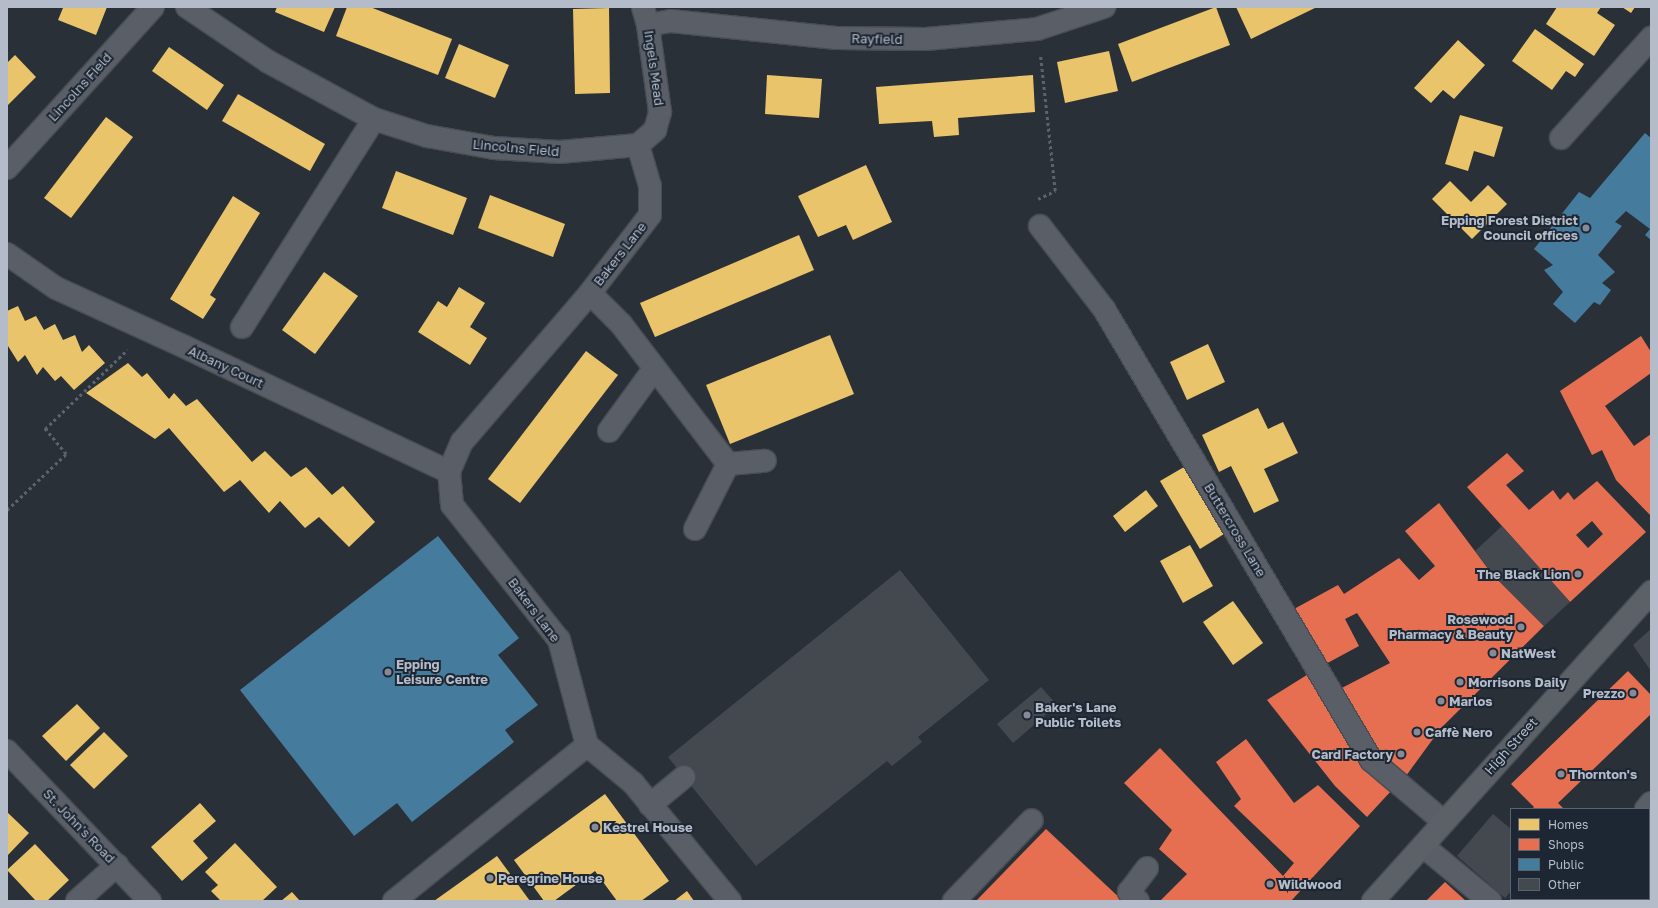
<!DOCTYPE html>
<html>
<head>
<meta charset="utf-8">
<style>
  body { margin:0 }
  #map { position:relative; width:1658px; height:908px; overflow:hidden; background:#2a3038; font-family:"Golos Text",sans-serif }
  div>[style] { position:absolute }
  .homes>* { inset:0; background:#e9c46a }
  .shops>* { inset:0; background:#e76f51 }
  .public>* { inset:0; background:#457b9d }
  .building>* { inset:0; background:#444950 }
  .path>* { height:2.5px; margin-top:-1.25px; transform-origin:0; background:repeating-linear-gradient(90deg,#5d636a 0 3px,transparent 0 6px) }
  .roads { filter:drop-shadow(1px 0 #484c53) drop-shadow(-1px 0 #484c53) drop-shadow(0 1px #484c53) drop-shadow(0 -1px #484c53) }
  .minor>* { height:22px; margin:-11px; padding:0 11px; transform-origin:11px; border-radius:11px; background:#5a5e66 }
  .major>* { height:22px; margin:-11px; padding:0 11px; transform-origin:11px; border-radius:11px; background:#5c6168 }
  .dots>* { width:11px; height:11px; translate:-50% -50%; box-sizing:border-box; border:2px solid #1d2633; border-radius:50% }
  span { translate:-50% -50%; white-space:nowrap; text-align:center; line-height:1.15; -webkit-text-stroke:4px #1d2633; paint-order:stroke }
  .street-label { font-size:13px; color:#b4bcc9 }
  .poi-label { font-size:13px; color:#b4bcc9; font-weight:700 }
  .right { translate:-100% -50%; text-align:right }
  .left { translate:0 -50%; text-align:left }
  .frame { position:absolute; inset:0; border:8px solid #b4bcc9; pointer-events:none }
  .legend { position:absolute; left:1510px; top:808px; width:140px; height:92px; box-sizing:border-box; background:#1d2633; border:1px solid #59626f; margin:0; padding:5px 7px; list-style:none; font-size:12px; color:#b4bcc9 }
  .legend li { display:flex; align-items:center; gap:8px; height:20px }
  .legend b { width:20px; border:1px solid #59626f }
</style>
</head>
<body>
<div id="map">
  <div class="homes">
    <i style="clip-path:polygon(59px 7px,107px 7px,96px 35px,58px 20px,63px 8px)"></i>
    <i style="clip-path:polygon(277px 7px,335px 7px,324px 32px,275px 12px)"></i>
    <i style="clip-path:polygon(347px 7px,370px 7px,452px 39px,438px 75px,336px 36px)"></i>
    <i style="clip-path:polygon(1216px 7px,1230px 45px,1132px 82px,1118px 44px)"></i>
    <i style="clip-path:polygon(1236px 7px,1317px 7px,1251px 39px)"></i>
    <i style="clip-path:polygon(1557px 7px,1601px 7px,1597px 13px,1615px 25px,1594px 56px,1546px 24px)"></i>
    <i style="clip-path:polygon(1622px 7px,1635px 7px,1631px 13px)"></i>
    <i style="clip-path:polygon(609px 8px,610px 93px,575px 94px,573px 9px)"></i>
    <i style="clip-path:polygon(1535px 29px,1584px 64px,1575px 77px,1566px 71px,1552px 90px,1512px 61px)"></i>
    <i style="clip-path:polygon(1458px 40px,1485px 65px,1454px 99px,1443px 90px,1431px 103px,1414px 88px)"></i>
    <i style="clip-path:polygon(459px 44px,509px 65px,495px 98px,445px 78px)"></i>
    <i style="clip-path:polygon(169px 47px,224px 85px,207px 110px,152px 71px)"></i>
    <i style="clip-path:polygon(1109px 51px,1118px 91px,1065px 103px,1057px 62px)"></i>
    <i style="clip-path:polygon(15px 55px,36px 77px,7px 106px,7px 63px)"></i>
    <i style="clip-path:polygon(767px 75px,822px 79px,819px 118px,765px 114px)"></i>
    <i style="clip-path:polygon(1033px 75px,1035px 112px,958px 118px,959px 135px,934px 137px,932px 121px,879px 124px,876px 87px)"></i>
    <i style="clip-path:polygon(238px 94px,325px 144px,310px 171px,222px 121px)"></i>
    <i style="clip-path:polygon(1460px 115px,1503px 127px,1494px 157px,1474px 151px,1468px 171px,1445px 164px)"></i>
    <i style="clip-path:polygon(106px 117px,133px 137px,71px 218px,44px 198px)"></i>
    <i style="clip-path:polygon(866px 165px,892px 222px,853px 240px,846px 225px,818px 237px,798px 196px)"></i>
    <i style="clip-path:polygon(396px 171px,467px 198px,453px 235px,382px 208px)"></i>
    <i style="clip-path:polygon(1450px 181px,1471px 202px,1488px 185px,1507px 204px,1472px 239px,1432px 199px)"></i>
    <i style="clip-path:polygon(490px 195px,565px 224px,553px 257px,478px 228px)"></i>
    <i style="clip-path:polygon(233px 196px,260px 213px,210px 295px,216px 299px,203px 319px,170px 299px)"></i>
    <i style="clip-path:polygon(799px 235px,814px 270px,655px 337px,640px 303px)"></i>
    <i style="clip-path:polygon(324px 272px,358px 296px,315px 354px,282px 330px)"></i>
    <i style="clip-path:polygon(459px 287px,485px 303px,470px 327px,487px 338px,470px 365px,418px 332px,438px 301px,447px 307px)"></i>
    <i style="clip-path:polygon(18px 306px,25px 321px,36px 316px,44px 330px,55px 324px,63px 340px,75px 335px,82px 352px,89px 345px,105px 363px,74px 390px,61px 376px,55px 381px,43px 367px,37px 375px,25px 355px,18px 362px,8px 346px,7px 347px,7px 311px)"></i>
    <i style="clip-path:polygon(830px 335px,854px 394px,730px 444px,706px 385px)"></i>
    <i style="clip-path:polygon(1208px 344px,1225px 382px,1187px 400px,1170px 362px)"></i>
    <i style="clip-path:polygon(586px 351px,618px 375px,520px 503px,488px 479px)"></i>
    <i style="clip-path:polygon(128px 363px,142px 377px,147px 373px,169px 399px,174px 393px,186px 406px,197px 399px,252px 462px,265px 451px,291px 477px,306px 467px,332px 495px,343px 486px,375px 522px,349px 547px,319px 517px,305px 528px,280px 501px,269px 513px,240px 480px,224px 492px,169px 428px,155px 439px,86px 393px)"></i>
    <i style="clip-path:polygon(1258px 408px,1268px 429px,1283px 422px,1298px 453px,1264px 469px,1279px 501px,1254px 513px,1231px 466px,1219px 472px,1202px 435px)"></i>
    <i style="clip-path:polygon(1184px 467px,1224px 534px,1200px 549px,1160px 481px)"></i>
    <i style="clip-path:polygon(1146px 490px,1158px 506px,1125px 532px,1113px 516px)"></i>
    <i style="clip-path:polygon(1190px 545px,1213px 586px,1183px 603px,1160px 561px)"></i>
    <i style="clip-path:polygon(1233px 601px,1263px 643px,1233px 665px,1203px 622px)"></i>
    <i style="clip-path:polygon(77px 704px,100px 728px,66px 761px,42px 736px)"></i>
    <i style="clip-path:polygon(104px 732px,128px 756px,94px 789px,70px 765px)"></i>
    <i style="clip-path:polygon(605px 794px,669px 881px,641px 901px,617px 901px,595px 871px,554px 901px,544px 901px,514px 860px)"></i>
    <i style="clip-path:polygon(200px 803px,216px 821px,193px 841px,208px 858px,182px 881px,151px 847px)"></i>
    <i style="clip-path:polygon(7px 812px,29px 833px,7px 856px)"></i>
    <i style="clip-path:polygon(235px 843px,277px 887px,262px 901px,221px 901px,211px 891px,218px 885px,205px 872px)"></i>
    <i style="clip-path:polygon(35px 844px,69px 880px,47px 901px,36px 901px,7px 870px)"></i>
    <i style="clip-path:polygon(497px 856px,530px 901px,434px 901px)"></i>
    <i style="clip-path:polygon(687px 891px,694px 901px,674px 901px)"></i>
    <i style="clip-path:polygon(292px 892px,300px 901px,281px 901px)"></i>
  </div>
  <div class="shops">
    <i style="clip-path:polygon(1641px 336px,1651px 352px,1651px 373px,1605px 406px,1634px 446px,1651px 434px,1651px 516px,1616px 480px,1602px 450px,1592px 455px,1560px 391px)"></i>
    <i style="clip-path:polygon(evenodd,1507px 453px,1524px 471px,1506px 485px,1529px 510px,1553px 490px,1560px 500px,1568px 492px,1574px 500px,1597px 481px,1646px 532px,1570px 602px,1467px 487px,1507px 453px,1592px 521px,1603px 534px,1588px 548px,1576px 535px,1592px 521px)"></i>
    <i style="clip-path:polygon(1439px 503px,1492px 574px,1544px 626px,1441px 728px,1403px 780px,1375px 754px,1336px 691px,1390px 663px,1357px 613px,1345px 619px,1359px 646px,1322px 666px,1294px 609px,1338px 585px,1344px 594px,1399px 558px,1419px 580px,1435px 566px,1405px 531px)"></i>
    <i style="clip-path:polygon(1628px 671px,1651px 695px,1651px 714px,1558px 803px,1564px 809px,1532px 809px,1534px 807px,1511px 784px)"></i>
    <i style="clip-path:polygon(1310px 673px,1392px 790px,1367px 817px,1335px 786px,1267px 700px)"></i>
    <i style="clip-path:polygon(1246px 739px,1294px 803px,1318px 785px,1360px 826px,1291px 901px,1160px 901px,1187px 874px,1159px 849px,1172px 830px,1124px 783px,1160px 748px,1283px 876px,1294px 863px,1234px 806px,1241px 799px,1216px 762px)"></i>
    <i style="clip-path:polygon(1046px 829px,1123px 901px,976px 901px)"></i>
    <i style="clip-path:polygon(1445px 882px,1466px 901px,1426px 901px)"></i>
  </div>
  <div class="public">
    <i style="clip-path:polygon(1645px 133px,1651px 138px,1651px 240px,1645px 235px,1650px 229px,1626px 211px,1615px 222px,1622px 226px,1598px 255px,1615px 272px,1602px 283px,1611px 290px,1600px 305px,1594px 302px,1575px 323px,1553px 304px,1563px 292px,1544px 270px,1553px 265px,1534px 249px,1579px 192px,1590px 198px)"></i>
    <i style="clip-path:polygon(438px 536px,519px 638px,498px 655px,538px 705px,505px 730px,514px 742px,412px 822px,397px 803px,354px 836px,240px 690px)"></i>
    <i style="clip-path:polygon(1557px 899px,1563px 899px,1565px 901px,1556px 901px)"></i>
    <i style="clip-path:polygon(1571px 899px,1604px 899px,1602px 901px,1569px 901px)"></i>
  </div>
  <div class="building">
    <i style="clip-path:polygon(1502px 526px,1570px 602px,1544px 626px,1492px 574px,1475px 551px)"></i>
    <i style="clip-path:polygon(900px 570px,989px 680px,918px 737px,922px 742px,892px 766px,887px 761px,756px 866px,668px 757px)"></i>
    <i style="clip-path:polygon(1651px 629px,1651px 671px,1633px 645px)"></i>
    <i style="clip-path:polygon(1041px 687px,1057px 705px,1013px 743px,997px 724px)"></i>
    <i style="clip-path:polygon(1493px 814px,1511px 829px,1511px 891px,1505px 898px,1457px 856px)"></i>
    <i style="clip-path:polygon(1651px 837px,1651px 866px,1649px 864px,1649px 839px)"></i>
  </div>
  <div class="path">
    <i style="left:1038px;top:199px;width:19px;rotate:-25deg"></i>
    <i style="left:1055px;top:191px;width:138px;rotate:-96.2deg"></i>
    <i style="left:7px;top:510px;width:81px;rotate:-43.5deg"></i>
    <i style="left:66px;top:454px;width:33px;rotate:-130deg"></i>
    <i style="left:45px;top:429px;width:114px;rotate:-43.9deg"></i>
  </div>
  <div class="roads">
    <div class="minor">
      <i style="left:187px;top:7px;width:97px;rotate:34deg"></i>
      <i style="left:267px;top:61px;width:122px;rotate:28.5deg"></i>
      <i style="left:374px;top:119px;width:56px;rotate:17.8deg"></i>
      <i style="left:427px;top:136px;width:68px;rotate:10.2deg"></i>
      <i style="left:494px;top:148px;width:66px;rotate:3.5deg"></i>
      <i style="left:560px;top:152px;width:78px;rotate:-5.1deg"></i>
      <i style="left:648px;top:25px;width:23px;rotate:-10deg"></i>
      <i style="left:671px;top:21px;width:166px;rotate:5.9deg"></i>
      <i style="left:836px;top:38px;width:90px;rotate:0.6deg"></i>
      <i style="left:926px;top:39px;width:111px;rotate:-5.1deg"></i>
      <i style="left:1037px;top:29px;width:71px;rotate:-18.2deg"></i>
      <i style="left:1561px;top:138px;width:135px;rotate:-48deg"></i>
      <i style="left:638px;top:145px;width:23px;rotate:-41deg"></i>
      <i style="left:655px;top:130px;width:19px;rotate:-74deg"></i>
      <i style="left:660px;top:112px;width:88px;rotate:-97.9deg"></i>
      <i style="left:648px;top:25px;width:19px;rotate:-106deg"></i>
      <i style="left:7px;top:168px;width:217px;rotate:-47.8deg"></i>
      <i style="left:1040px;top:226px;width:105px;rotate:52.4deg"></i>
      <i style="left:1104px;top:309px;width:524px;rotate:59.37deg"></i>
      <i style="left:1371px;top:760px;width:94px;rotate:40.3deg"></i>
      <i style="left:7px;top:254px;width:60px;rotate:34.8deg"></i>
      <i style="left:56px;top:288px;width:142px;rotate:24.6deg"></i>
      <i style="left:185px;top:347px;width:292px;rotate:25.3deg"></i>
      <i style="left:590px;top:293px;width:44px;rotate:45deg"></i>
      <i style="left:621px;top:324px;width:176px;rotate:52.6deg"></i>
      <i style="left:728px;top:464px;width:37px;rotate:-5deg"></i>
      <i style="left:242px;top:327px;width:246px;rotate:-57.6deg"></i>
      <i style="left:609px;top:431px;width:77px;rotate:-54deg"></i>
      <i style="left:695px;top:529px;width:73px;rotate:-63.1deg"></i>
      <i style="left:587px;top:745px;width:60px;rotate:39.6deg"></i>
      <i style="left:633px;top:783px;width:153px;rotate:50.6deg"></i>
      <i style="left:7px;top:751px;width:207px;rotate:46.4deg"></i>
      <i style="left:650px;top:805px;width:44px;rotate:-39.5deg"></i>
      <i style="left:1646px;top:809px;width:8px;rotate:-50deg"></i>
      <i style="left:1423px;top:846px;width:87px;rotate:39.4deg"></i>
      <i style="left:77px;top:901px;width:54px;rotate:-42deg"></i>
      <i style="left:394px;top:901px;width:248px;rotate:-38.9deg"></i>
      <i style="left:587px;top:745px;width:109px;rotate:-104.9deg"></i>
      <i style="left:559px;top:640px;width:172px;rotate:-128.4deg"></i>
      <i style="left:452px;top:505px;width:33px;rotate:-95deg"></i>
      <i style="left:449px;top:472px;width:33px;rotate:-67deg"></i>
      <i style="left:462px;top:442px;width:196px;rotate:-49.3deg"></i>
      <i style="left:590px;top:293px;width:98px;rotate:-52.4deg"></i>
      <i style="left:650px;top:215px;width:29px;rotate:-90deg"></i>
      <i style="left:650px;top:186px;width:43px;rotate:-106.3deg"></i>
      <i style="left:954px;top:901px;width:112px;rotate:-46.1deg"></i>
      <i style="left:1138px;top:901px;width:13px;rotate:-135deg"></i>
      <i style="left:1129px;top:892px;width:30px;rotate:-53deg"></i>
    </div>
    <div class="major">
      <i style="left:1373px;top:901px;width:416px;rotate:-48deg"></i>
    </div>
  </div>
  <div class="dots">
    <i style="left:1586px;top:228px;background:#848b96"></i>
    <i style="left:1578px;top:574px;background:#848b96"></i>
    <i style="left:1521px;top:627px;background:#848b96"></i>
    <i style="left:1493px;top:653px;background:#848b96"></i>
    <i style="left:388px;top:672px;background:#848b96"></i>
    <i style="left:1460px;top:682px;background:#848b96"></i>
    <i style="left:1633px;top:693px;background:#848b96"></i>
    <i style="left:1441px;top:701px;background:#848b96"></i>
    <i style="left:1027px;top:715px;background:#848b96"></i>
    <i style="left:1417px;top:732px;background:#848b96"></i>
    <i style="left:1401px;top:754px;background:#848b96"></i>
    <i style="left:1561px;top:774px;background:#848b96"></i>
    <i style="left:595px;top:827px;background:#848b96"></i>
    <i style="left:490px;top:878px;background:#848b96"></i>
    <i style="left:1270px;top:884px;background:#848b96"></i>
  </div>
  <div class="street-label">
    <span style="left:877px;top:39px;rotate:1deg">Rayfield</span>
    <span style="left:654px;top:68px;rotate:82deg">Ingels Mead</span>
    <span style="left:80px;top:87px;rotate:-48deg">Lincolns Field</span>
    <span style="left:516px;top:148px;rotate:5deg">Lincolns Field</span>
    <span style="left:620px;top:254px;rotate:-52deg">Bakers Lane</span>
    <span style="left:226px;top:367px;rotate:25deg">Albany Court</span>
    <span style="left:1235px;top:530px;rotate:59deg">Buttercross Lane</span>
    <span style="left:534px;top:610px;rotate:53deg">Bakers Lane</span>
    <span style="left:1511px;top:746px;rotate:-48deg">High Street</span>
    <span style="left:79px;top:826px;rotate:46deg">St. John's Road</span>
  </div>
  <div class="poi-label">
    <span class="right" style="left:1578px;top:228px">Epping Forest District<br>Council offices</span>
    <span class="right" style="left:1570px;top:574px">The Black Lion</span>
    <span class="right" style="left:1513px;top:627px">Rosewood<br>Pharmacy &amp; Beauty</span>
    <span class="left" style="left:1501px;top:653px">NatWest</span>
    <span class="left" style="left:396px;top:672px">Epping<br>Leisure Centre</span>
    <span class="left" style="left:1468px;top:682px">Morrisons Daily</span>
    <span class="right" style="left:1625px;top:693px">Prezzo</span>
    <span class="left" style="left:1449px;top:701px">Marlos</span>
    <span class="left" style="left:1035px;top:715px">Baker's Lane<br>Public Toilets</span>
    <span class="left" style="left:1425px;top:732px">Caffè Nero</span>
    <span class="right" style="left:1393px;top:754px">Card Factory</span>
    <span class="left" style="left:1569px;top:774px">Thornton's</span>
    <span class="left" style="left:603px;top:827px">Kestrel House</span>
    <span class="left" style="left:498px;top:878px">Peregrine House</span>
    <span class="left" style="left:1278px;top:884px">Wildwood</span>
  </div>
  <div class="frame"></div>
  <ul class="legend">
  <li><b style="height:11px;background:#e9c46a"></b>Homes</li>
  <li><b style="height:11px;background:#e76f51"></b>Shops</li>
  <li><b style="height:11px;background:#457b9d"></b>Public</li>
  <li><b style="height:11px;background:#444950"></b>Other</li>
  </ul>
</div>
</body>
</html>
